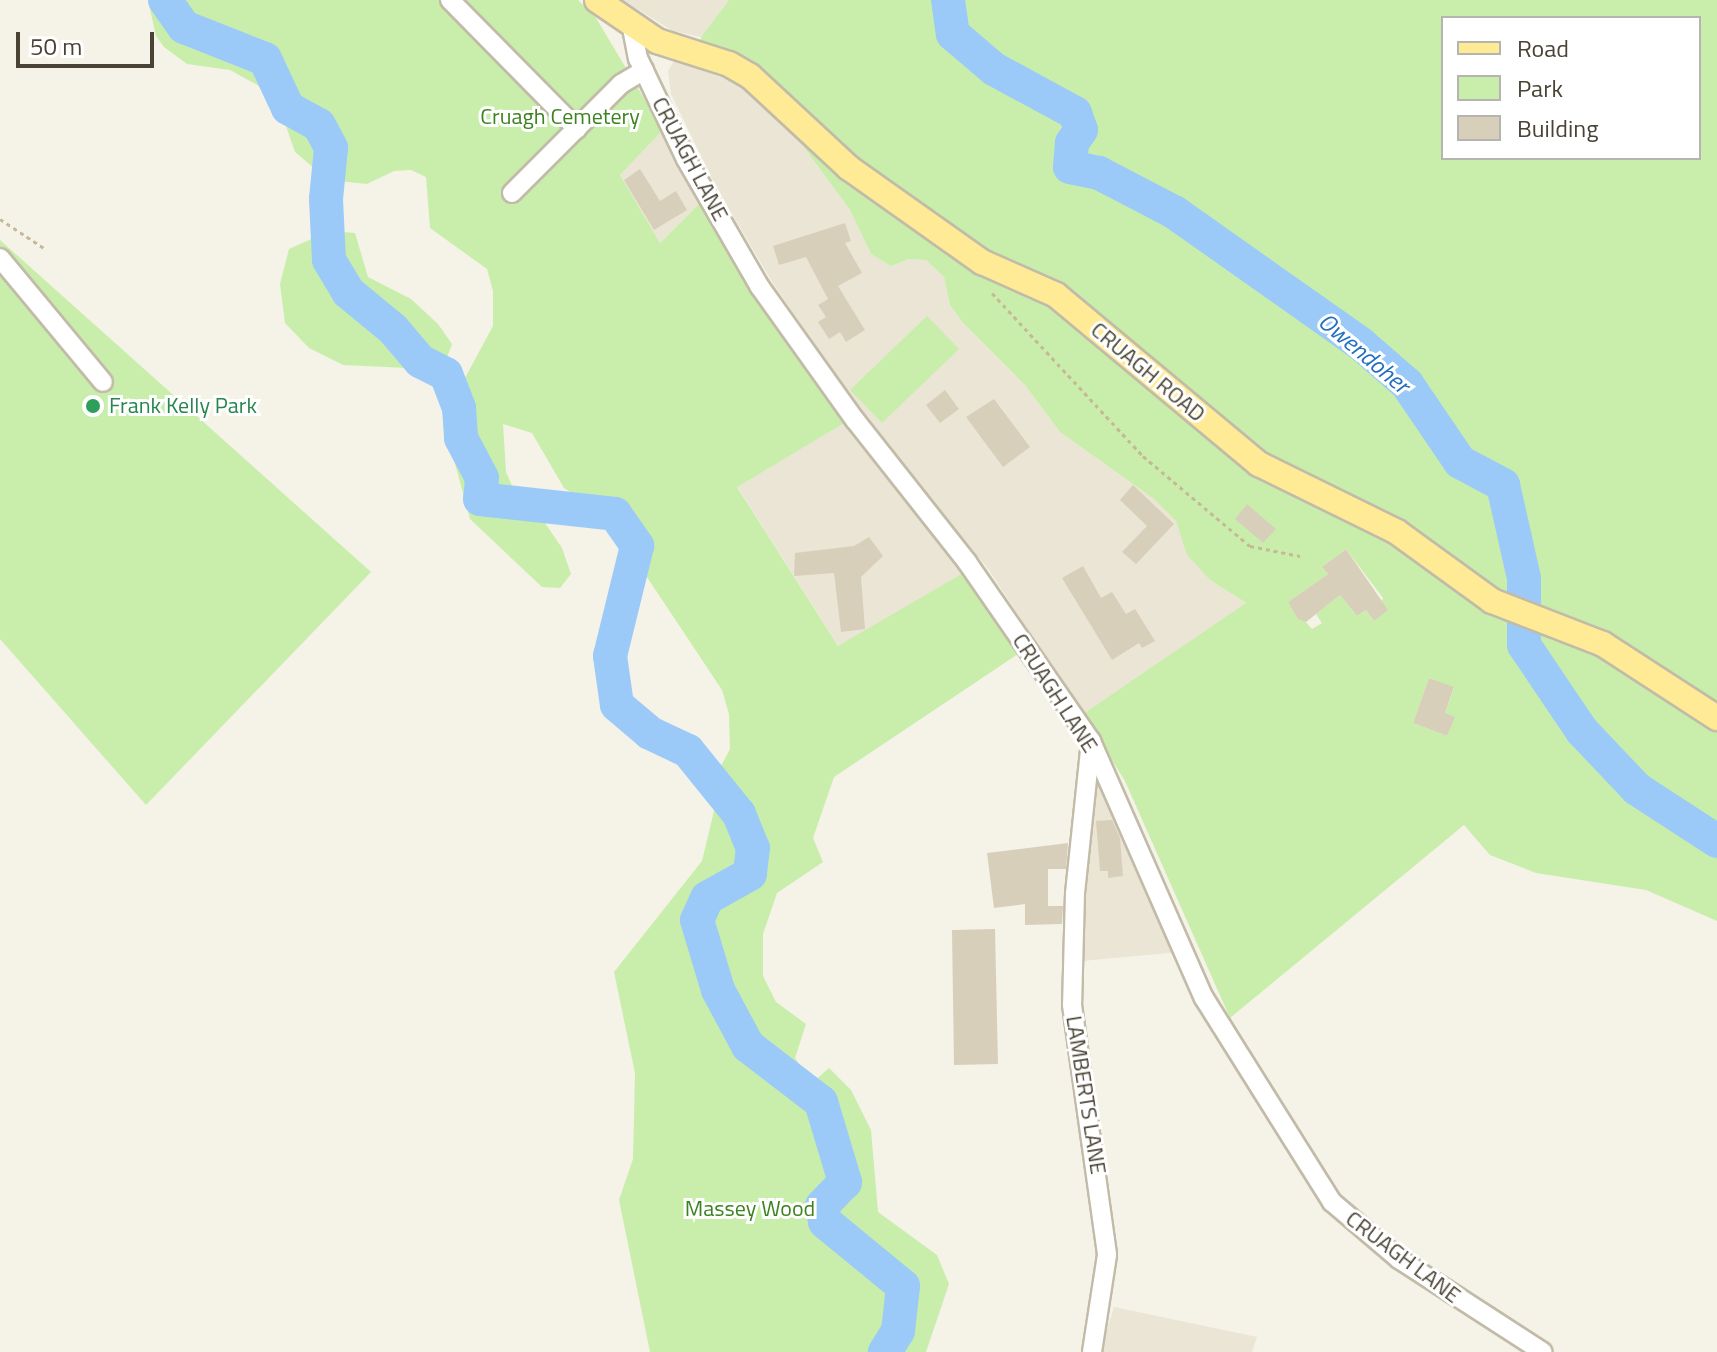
<!DOCTYPE html>
<html>
<head>
<meta charset="utf-8">
<style>
  body { margin:0 }
  #map { position:relative; width:1717px; height:1352px; overflow:hidden; background:#f5f2e7; font-family:"Titillium Web",sans-serif }
  div>[style] { position:absolute }
  .residential>* { inset:0; background:#eae5d4 }
  .green>* { inset:0; background:#c9eeab }
  .river>* { height:34px; margin:-17px; padding:0 17px; transform-origin:17px; border-radius:17px; background:#9ccaf8 }
  .building>* { inset:0; background:#d8cfbb }
  .path>* { height:3px; margin-top:-1.5px; transform-origin:0; background:repeating-linear-gradient(90deg,#c5b998 0 4px,transparent 0 8px) }
  .roads { filter:drop-shadow(2px 0 #c2bba8) drop-shadow(-2px 0 #c2bba8) drop-shadow(0 2px #c2bba8) drop-shadow(0 -2px #c2bba8) }
  .minor>* { height:18px; margin:-9px; padding:0 9px; transform-origin:9px; border-radius:9px; background:#fff }
  .major>* { height:24px; margin:-12px; padding:0 12px; transform-origin:12px; border-radius:12px; background:#ffeb96 }
  .dots>* { width:22px; height:22px; translate:-50% -50%; box-sizing:border-box; border:4px solid #fff; border-radius:50% }
  span { translate:-50% -50%; white-space:nowrap; text-align:center; line-height:1.15; -webkit-text-stroke:6px #fff; paint-order:stroke }
  .park-label { font-size:22px; color:#3d8221 }
  .street-label { font-size:22px; color:#494335 }
  .leisure-label { font-size:22px; color:#27864d }
  .left { translate:0 -50%; text-align:left }
  .water-label { font-size:24px; color:#216fc1; font-style:italic }
  .legend { position:absolute; left:1441px; top:16px; width:260px; height:144px; box-sizing:border-box; background:#fff; border:2px solid #b6b4ae; margin:0; padding:10px 14px; list-style:none; font-size:24px; color:#494335 }
  .legend li { display:flex; align-items:center; gap:16px; height:40px }
  .legend b { width:40px; border:2px solid #b6b4ae }
  .scale { position:absolute; left:16px; top:32px; width:138px; height:36px; box-sizing:border-box; border:4px solid #494335; border-top:0; padding-left:10px; font-size:24px; line-height:28px; white-space:nowrap; color:#494335; -webkit-text-stroke:6px #fff; paint-order:stroke }
</style>
</head>
<body>
<div id="map">
  <div class="residential">
    <i style="clip-path:polygon(623px 0,729px 0,701px 37px,673px 31px)"></i>
    <i style="clip-path:polygon(676px 58px,735px 83px,790px 128px,850px 210px,871px 254px,891px 266px,909px 259px,926px 260px,944px 277px,950px 305px,963px 323px,1025px 385px,1060px 432px,1154px 499px,1176px 521px,1188px 555px,1210px 580px,1247px 604px,1083px 714px,989px 570px,874px 429px,774px 285px,715px 185px,671px 94px,668px 71px)"></i>
    <i style="clip-path:polygon(663px 130px,702px 201px,660px 243px,620px 175px)"></i>
    <i style="clip-path:polygon(846px 422px,963px 573px,839px 647px,737px 486px)"></i>
    <i style="clip-path:polygon(1101px 774px,1179px 952px,1082px 961px,1089px 778px)"></i>
    <i style="clip-path:polygon(1114px 1307px,1257px 1337px,1252px 1352px,1100px 1352px)"></i>
  </div>
  <div class="green">
    <i style="clip-path:polygon(148px 0,578px 0,596px 18px,663px 130px,620px 175px,660px 243px,702px 201px,775px 324px,846px 422px,737px 487px,838px 646px,963px 573px,1021px 652px,834px 777px,813px 838px,823px 862px,777px 893px,763px 934px,763px 976px,776px 1002px,806px 1024px,795px 1058px,812px 1083px,829px 1068px,851px 1090px,871px 1130px,878px 1212px,937px 1255px,949px 1284px,926px 1352px,650px 1352px,619px 1200px,633px 1159px,635px 1073px,614px 972px,702px 861px,714px 811px,711px 785px,730px 749px,729px 714px,722px 690px,625px 544px,598px 510px,564px 488px,532px 433px,503px 424px,506px 472px,517px 497px,545px 523px,562px 548px,571px 574px,560px 588px,542px 587px,470px 519px,447px 434px,452px 402px,493px 326px,493px 291px,487px 269px,430px 228px,426px 177px,411px 170px,394px 171px,367px 184px,328px 180px,295px 152px,280px 109px,259px 86px,230px 70px,187px 64px,164px 47px,156px 36px)"></i>
    <i style="clip-path:polygon(evenodd,729px 0,1717px 0,1717px 921px,1646px 890px,1536px 873px,1490px 855px,1464px 825px,1230px 1018px,1125px 781px,1083px 714px,1246px 603px,1210px 580px,1187px 555px,1176px 521px,1154px 499px,1060px 432px,1025px 385px,963px 323px,950px 305px,944px 277px,926px 260px,909px 259px,891px 266px,871px 254px,850px 210px,790px 128px,735px 83px,697px 65px,701px 37px,729px 0,1443px 18px,1699px 18px,1699px 158px,1443px 158px,1443px 18px,729px 0,1346px 549px,1383px 598px,1374px 621px,1366px 610px,1357px 616px,1340px 595px,1316px 614px,1322px 623px,1312px 629px,1288px 602px,1328px 574px,1322px 567px,1346px 549px,729px 0,1429px 678px,1454px 688px,1445px 713px,1454px 717px,1447px 736px,1413px 723px,1429px 678px)"></i>
    <i style="clip-path:polygon(329px 231px,355px 233px,368px 277px,411px 299px,438px 324px,452px 344px,446px 360px,428px 369px,343px 365px,309px 348px,285px 323px,280px 284px,289px 249px)"></i>
    <i style="clip-path:polygon(0 240px,371px 572px,146px 805px,0 639px)"></i>
    <i style="clip-path:polygon(927px 316px,959px 349px,882px 423px,850px 390px)"></i>
  </div>
  <div class="river">
    <i style="left:165px;top:0;width:33px;rotate:55deg"></i>
    <i style="left:184px;top:27px;width:87px;rotate:21.6deg"></i>
    <i style="left:265px;top:59px;width:54px;rotate:64.9deg"></i>
    <i style="left:288px;top:108px;width:35px;rotate:29deg"></i>
    <i style="left:319px;top:125px;width:26px;rotate:62deg"></i>
    <i style="left:331px;top:148px;width:51px;rotate:95.6deg"></i>
    <i style="left:326px;top:199px;width:61px;rotate:87.2deg"></i>
    <i style="left:329px;top:260px;width:37px;rotate:59deg"></i>
    <i style="left:348px;top:292px;width:58px;rotate:39.4deg"></i>
    <i style="left:393px;top:329px;width:42px;rotate:49.8deg"></i>
    <i style="left:420px;top:361px;width:29px;rotate:27deg"></i>
    <i style="left:446px;top:374px;width:36px;rotate:69deg"></i>
    <i style="left:459px;top:408px;width:30px;rotate:86deg"></i>
    <i style="left:461px;top:438px;width:45px;rotate:62.3deg"></i>
    <i style="left:482px;top:478px;width:21px;rotate:95deg"></i>
    <i style="left:480px;top:499px;width:136px;rotate:6.3deg"></i>
    <i style="left:615px;top:514px;width:39px;rotate:55deg"></i>
    <i style="left:637px;top:546px;width:113px;rotate:103.8deg"></i>
    <i style="left:610px;top:656px;width:49px;rotate:81.9deg"></i>
    <i style="left:617px;top:705px;width:43px;rotate:40.3deg"></i>
    <i style="left:650px;top:733px;width:42px;rotate:25.3deg"></i>
    <i style="left:688px;top:751px;width:81px;rotate:51deg"></i>
    <i style="left:739px;top:814px;width:37px;rotate:68deg"></i>
    <i style="left:753px;top:848px;width:26px;rotate:97deg"></i>
    <i style="left:750px;top:874px;width:49px;rotate:150.8deg"></i>
    <i style="left:707px;top:898px;width:24px;rotate:114deg"></i>
    <i style="left:697px;top:920px;width:73px;rotate:73.3deg"></i>
    <i style="left:718px;top:990px;width:64px;rotate:61.8deg"></i>
    <i style="left:748px;top:1046px;width:92px;rotate:37.5deg"></i>
    <i style="left:821px;top:1102px;width:84px;rotate:73.3deg"></i>
    <i style="left:845px;top:1182px;width:33px;rotate:134deg"></i>
    <i style="left:822px;top:1206px;width:16px;rotate:79deg"></i>
    <i style="left:825px;top:1222px;width:101px;rotate:39.4deg"></i>
    <i style="left:903px;top:1286px;width:45px;rotate:96.3deg"></i>
    <i style="left:898px;top:1331px;width:25px;rotate:122deg"></i>
    <i style="left:948px;top:0;width:34px;rotate:82deg"></i>
    <i style="left:953px;top:34px;width:54px;rotate:40.5deg"></i>
    <i style="left:994px;top:69px;width:92px;rotate:28.5deg"></i>
    <i style="left:1075px;top:113px;width:18px;rotate:71deg"></i>
    <i style="left:1081px;top:130px;width:16px;rotate:125deg"></i>
    <i style="left:1072px;top:143px;width:24px;rotate:95deg"></i>
    <i style="left:1070px;top:167px;width:30px;rotate:12deg"></i>
    <i style="left:1099px;top:173px;width:85px;rotate:27.5deg"></i>
    <i style="left:1174px;top:212px;width:229px;rotate:35.2deg"></i>
    <i style="left:1361px;top:344px;width:61px;rotate:41deg"></i>
    <i style="left:1407px;top:384px;width:94px;rotate:55.8deg"></i>
    <i style="left:1460px;top:462px;width:49px;rotate:28.1deg"></i>
    <i style="left:1503px;top:485px;width:95px;rotate:77.3deg"></i>
    <i style="left:1524px;top:578px;width:67px;rotate:90deg"></i>
    <i style="left:1524px;top:645px;width:104px;rotate:56deg"></i>
    <i style="left:1582px;top:731px;width:80px;rotate:46.5deg"></i>
    <i style="left:1637px;top:789px;width:95px;rotate:33deg"></i>
  </div>
  <div class="building">
    <i style="clip-path:polygon(640px 169px,660px 201px,676px 191px,687px 210px,654px 230px,624px 180px)"></i>
    <i style="clip-path:polygon(845px 223px,851px 241px,845px 243px,862px 273px,838px 286px,865px 330px,846px 342px,840px 332px,829px 339px,818px 322px,826px 317px,818px 305px,828px 299px,806px 257px,779px 265px,773px 246px)"></i>
    <i style="clip-path:polygon(945px 390px,959px 409px,940px 423px,926px 405px)"></i>
    <i style="clip-path:polygon(994px 399px,1030px 447px,1003px 467px,966px 417px)"></i>
    <i style="clip-path:polygon(1133px 485px,1174px 524px,1136px 564px,1122px 552px,1147px 526px,1120px 500px)"></i>
    <i style="clip-path:polygon(1247px 504px,1276px 529px,1263px 543px,1235px 519px)"></i>
    <i style="clip-path:polygon(869px 537px,883px 556px,861px 577px,865px 629px,841px 632px,834px 573px,794px 576px,795px 553px,854px 546px)"></i>
    <i style="clip-path:polygon(1346px 549px,1388px 610px,1374px 621px,1366px 610px,1357px 616px,1340px 595px,1306px 622px,1298px 619px,1288px 602px,1328px 574px,1322px 567px)"></i>
    <i style="clip-path:polygon(1083px 566px,1101px 598px,1112px 592px,1126px 614px,1135px 609px,1155px 641px,1142px 648px,1139px 643px,1112px 660px,1062px 578px)"></i>
    <i style="clip-path:polygon(1429px 678px,1454px 687px,1445px 713px,1455px 717px,1447px 736px,1413px 723px)"></i>
    <i style="clip-path:polygon(1112px 820px,1120px 838px,1123px 876px,1108px 878px,1108px 871px,1100px 871px,1096px 821px)"></i>
    <i style="clip-path:polygon(1068px 843px,1066px 869px,1048px 869px,1048px 906px,1063px 906px,1062px 924px,1025px 925px,1025px 904px,994px 908px,987px 853px)"></i>
    <i style="clip-path:polygon(995px 929px,998px 1064px,954px 1065px,952px 930px)"></i>
  </div>
  <div class="path">
    <i style="left:0;top:219px;width:53px;rotate:33.4deg"></i>
    <i style="left:992px;top:293px;width:222px;rotate:47.2deg"></i>
    <i style="left:1143px;top:456px;width:140px;rotate:40.1deg"></i>
    <i style="left:1250px;top:546px;width:51px;rotate:11.3deg"></i>
  </div>
  <div class="roads">
    <div class="minor">
      <i style="left:450px;top:0;width:181px;rotate:45.4deg"></i>
      <i style="left:632px;top:28px;width:31px;rotate:79deg"></i>
      <i style="left:638px;top:58px;width:112px;rotate:64.6deg"></i>
      <i style="left:686px;top:159px;width:148px;rotate:60deg"></i>
      <i style="left:760px;top:287px;width:163px;rotate:54.5deg"></i>
      <i style="left:855px;top:420px;width:181px;rotate:51.7deg"></i>
      <i style="left:967px;top:562px;width:218px;rotate:55.3deg"></i>
      <i style="left:1091px;top:741px;width:281px;rotate:66.3deg"></i>
      <i style="left:1204px;top:998px;width:241px;rotate:57.9deg"></i>
      <i style="left:1332px;top:1202px;width:88px;rotate:40.4deg"></i>
      <i style="left:1399px;top:1259px;width:171px;rotate:32.9deg"></i>
      <i style="left:512px;top:193px;width:154px;rotate:-45deg"></i>
      <i style="left:621px;top:84px;width:27px;rotate:-31deg"></i>
      <i style="left:0;top:258px;width:161px;rotate:50.3deg"></i>
      <i style="left:1091px;top:741px;width:153px;rotate:96deg"></i>
      <i style="left:1075px;top:893px;width:112px;rotate:91.5deg"></i>
      <i style="left:1072px;top:1005px;width:252px;rotate:82deg"></i>
      <i style="left:1107px;top:1255px;width:98px;rotate:98.8deg"></i>
    </div>
    <div class="major">
      <i style="left:597px;top:0;width:73px;rotate:34.3deg"></i>
      <i style="left:657px;top:41px;width:76px;rotate:17.7deg"></i>
      <i style="left:729px;top:64px;width:24px;rotate:30deg"></i>
      <i style="left:750px;top:76px;width:135px;rotate:42.9deg"></i>
      <i style="left:849px;top:168px;width:163px;rotate:35.3deg"></i>
      <i style="left:982px;top:262px;width:81px;rotate:24deg"></i>
      <i style="left:1056px;top:295px;width:264px;rotate:39.8deg"></i>
      <i style="left:1259px;top:464px;width:154px;rotate:26.2deg"></i>
      <i style="left:1397px;top:532px;width:117px;rotate:36deg"></i>
      <i style="left:1492px;top:601px;width:119px;rotate:21.2deg"></i>
      <i style="left:1603px;top:644px;width:136px;rotate:33deg"></i>
    </div>
  </div>
  <div class="dots">
    <i style="left:93px;top:406px;background:#2e9e5b"></i>
  </div>
  <div class="park-label">
    <span style="left:560px;top:117px">Cruagh Cemetery</span>
    <span style="left:750px;top:1209px">Massey Wood</span>
  </div>
  <div class="street-label">
    <span style="left:690px;top:159px;rotate:62deg">CRUAGH LANE</span>
    <span style="left:1148px;top:372px;rotate:40deg">CRUAGH ROAD</span>
    <span style="left:1055px;top:693px;rotate:57deg">CRUAGH LANE</span>
    <span style="left:1086px;top:1095px;rotate:81deg">LAMBERTS LANE</span>
    <span style="left:1403px;top:1257px;rotate:37deg">CRUAGH LANE</span>
  </div>
  <div class="leisure-label">
    <span class="left" style="left:109px;top:406px">Frank Kelly Park</span>
  </div>
  <div class="water-label">
    <span style="left:1364px;top:353px;rotate:40deg">Owendoher</span>
  </div>
  <ul class="legend">
  <li><b style="height:10px;background:#ffeb96"></b>Road</li>
  <li><b style="height:22px;background:#c9eeab"></b>Park</li>
  <li><b style="height:22px;background:#d8cfbb"></b>Building</li>
  </ul>
  <div class="scale">50 m</div>
</div>
</body>
</html>
